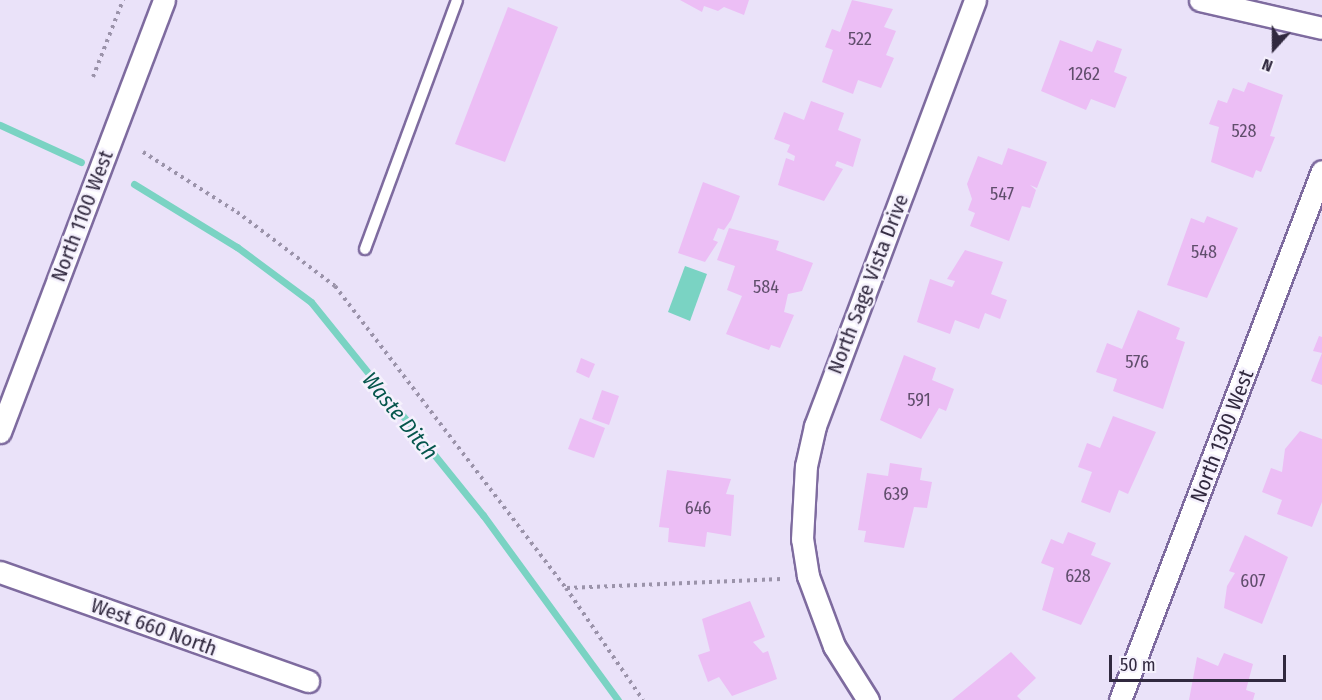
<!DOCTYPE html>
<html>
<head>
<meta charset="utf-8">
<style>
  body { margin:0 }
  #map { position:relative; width:1322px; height:700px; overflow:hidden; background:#eae2f9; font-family:"Fira Sans Condensed",sans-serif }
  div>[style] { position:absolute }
  .water>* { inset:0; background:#7ad3c3 }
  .stream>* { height:7px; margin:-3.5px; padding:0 3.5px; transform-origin:3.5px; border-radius:3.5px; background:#7ad3c3 }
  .building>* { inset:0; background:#ecbef5 }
  .path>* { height:4px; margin-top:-2px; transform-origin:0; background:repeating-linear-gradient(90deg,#9b93aa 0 3px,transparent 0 7.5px) }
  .roads { filter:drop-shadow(2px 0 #7e6b9f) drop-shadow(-2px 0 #7e6b9f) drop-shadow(0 2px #7e6b9f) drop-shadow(0 -2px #7e6b9f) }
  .service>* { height:10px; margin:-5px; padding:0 5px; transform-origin:5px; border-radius:5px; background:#fff }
  .minor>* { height:21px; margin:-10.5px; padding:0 10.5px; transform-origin:10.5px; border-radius:10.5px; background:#fff }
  span { translate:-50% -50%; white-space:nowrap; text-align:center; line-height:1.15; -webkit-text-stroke:5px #f5f1fd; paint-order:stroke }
  .number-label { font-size:18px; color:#604e6c }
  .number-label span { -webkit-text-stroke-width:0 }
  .street-label { font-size:21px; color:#31293f }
  .water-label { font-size:22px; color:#05564c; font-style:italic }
  .north { position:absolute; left:1244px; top:18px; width:60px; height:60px; -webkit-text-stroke:4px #f5f1fd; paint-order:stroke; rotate:201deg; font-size:16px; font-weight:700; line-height:24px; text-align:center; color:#31293f }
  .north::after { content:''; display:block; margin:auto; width:21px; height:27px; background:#31293f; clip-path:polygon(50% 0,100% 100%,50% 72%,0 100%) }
  .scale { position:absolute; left:1109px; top:655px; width:177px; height:27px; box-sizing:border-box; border:3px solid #31293f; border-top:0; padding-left:8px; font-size:18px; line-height:21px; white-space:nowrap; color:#31293f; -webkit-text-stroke:4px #f5f1fd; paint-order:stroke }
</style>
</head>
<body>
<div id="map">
  <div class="water">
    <i style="clip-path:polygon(685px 266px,707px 274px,690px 321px,668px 312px)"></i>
  </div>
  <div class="stream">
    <i style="left:0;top:125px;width:89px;rotate:24.6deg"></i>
    <i style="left:134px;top:184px;width:121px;rotate:31.5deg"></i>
    <i style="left:237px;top:247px;width:92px;rotate:36.6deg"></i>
    <i style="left:311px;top:302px;width:274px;rotate:51.1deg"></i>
    <i style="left:483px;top:515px;width:229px;rotate:53.9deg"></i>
  </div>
  <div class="building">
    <i style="clip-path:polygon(680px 0,749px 0,744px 15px,724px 7px,718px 11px,704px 6px,702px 12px)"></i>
    <i style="clip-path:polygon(852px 0,893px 9px,884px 27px,896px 31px,886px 55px,894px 58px,881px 88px,858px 80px,853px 94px,822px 82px,833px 50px,825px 47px,832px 29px,840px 32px)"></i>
    <i style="clip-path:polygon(508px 7px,558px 27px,505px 162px,455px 144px)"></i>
    <i style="clip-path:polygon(1060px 40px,1092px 52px,1097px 40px,1122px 49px,1114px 72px,1127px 77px,1115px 108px,1091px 99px,1086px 110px,1041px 91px)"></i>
    <i style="clip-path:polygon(1248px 82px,1283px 95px,1270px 136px,1275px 137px,1261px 172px,1256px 170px,1253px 178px,1211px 162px,1219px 127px,1209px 124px,1218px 100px,1227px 103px,1233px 88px,1244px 92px)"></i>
    <i style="clip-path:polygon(811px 101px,844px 113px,838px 130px,861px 139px,853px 167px,837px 161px,835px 166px,843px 169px,824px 201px,778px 185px,786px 158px,794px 161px,795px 156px,787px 152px,790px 145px,774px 139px,784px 112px,804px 120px)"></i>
    <i style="clip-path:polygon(1008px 148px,1047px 162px,1037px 188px,1030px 185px,1036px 190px,1030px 208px,1022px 206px,1009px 241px,970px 226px,975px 213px,968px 210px,972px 199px,967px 184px,978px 156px,1002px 165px)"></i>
    <i style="clip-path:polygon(703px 182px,740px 196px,731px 220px,724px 230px,718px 228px,713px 240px,718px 242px,705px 262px,678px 253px)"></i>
    <i style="clip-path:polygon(1207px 216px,1238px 228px,1207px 298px,1167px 285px,1191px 218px,1204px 223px)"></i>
    <i style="clip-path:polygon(729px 228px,779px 241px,776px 250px,813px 263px,802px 291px,788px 294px,784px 312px,794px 315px,780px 348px,771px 345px,769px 350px,726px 334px,742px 296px,727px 290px,735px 266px,717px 260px)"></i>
    <i style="clip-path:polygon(965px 250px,1003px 262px,991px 294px,1007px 300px,1000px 319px,985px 313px,979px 329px,955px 320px,950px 334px,917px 322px,930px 279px,952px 287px,955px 281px,947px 279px)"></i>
    <i style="clip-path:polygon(1138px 310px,1180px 328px,1176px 339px,1185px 342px,1163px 409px,1113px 391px,1117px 379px,1096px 372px,1107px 343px,1122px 349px)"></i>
    <i style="clip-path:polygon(1319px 336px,1322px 337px,1322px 385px,1311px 381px,1322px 353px,1313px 351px)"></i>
    <i style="clip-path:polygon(904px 355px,936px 368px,932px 380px,954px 389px,946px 411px,939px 408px,921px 439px,880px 420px)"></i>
    <i style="clip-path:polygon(581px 358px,595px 364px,589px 378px,576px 372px)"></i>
    <i style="clip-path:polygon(602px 390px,619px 396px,609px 425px,592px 419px)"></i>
    <i style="clip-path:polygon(1113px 416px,1156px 432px,1128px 494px,1119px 490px,1110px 513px,1081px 502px,1092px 472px,1078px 467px,1087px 443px,1100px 448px)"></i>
    <i style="clip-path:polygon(580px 418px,605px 428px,594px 458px,568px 449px)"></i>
    <i style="clip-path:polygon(1300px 431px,1322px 439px,1322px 502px,1312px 527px,1277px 514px,1282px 500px,1262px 492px,1271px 468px,1282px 472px,1285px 449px)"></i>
    <i style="clip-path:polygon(890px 463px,922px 468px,920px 480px,932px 482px,927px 508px,914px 507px,904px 548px,864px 542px,866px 531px,858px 530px,867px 473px,888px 476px)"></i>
    <i style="clip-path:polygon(667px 470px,731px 479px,726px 494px,734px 495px,731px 536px,707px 532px,705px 547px,668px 542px,669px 528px,659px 527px)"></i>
    <i style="clip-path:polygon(1068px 532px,1096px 543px,1091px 555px,1111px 563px,1081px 625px,1042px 610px,1054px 568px,1041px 563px,1051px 539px,1063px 544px)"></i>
    <i style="clip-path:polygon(1245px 535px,1288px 557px,1262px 624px,1224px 608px,1227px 586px,1235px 573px,1229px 571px)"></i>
    <i style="clip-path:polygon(750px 601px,765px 637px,753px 642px,763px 653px,768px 651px,777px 679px,732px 696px,719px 677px,708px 682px,698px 655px,710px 651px,702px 619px)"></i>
    <i style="clip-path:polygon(1011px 652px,1036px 678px,1017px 696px,1021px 700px,952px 700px)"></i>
    <i style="clip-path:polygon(1224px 653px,1253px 664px,1246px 690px,1255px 693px,1253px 700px,1189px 700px,1197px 657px,1218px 666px)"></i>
  </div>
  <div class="path">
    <i style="left:93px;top:77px;width:83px;rotate:-68.7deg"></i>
    <i style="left:143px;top:152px;width:112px;rotate:32.6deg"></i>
    <i style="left:237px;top:212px;width:123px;rotate:37.1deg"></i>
    <i style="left:335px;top:286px;width:380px;rotate:52.6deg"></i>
    <i style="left:566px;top:588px;width:136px;rotate:55.5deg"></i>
    <i style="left:567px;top:588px;width:215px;rotate:-2.4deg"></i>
  </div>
  <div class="roads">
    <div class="service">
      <i style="left:365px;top:249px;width:265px;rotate:-69.7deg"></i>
    </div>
    <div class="minor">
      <i style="left:1200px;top:0;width:125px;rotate:12.9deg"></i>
      <i style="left:0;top:432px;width:462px;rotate:-69.2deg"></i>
      <i style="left:0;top:572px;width:327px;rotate:19.5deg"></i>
      <i style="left:868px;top:700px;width:64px;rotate:-122.2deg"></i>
      <i style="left:834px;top:646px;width:75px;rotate:-110.4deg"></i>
      <i style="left:808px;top:576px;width:37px;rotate:-99deg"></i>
      <i style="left:802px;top:539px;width:73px;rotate:-86.9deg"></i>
      <i style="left:806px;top:466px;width:41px;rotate:-77.3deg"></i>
      <i style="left:815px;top:426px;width:455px;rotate:-69.4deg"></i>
      <i style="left:1120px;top:700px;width:566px;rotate:-69.1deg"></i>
    </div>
  </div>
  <div class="number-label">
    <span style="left:860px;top:39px">522</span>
    <span style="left:1084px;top:74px">1262</span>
    <span style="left:1244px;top:131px">528</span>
    <span style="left:1002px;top:194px">547</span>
    <span style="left:1204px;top:252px">548</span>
    <span style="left:766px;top:287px">584</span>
    <span style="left:1137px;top:362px">576</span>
    <span style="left:919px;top:400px">591</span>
    <span style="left:896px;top:494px">639</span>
    <span style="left:698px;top:508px">646</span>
    <span style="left:1078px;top:576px">628</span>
    <span style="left:1253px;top:581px">607</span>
  </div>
  <div class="street-label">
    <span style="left:82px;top:216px;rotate:-69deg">North 1100 West</span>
    <span style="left:868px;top:284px;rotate:-69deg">North Sage Vista Drive</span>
    <span style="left:1222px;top:436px;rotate:-69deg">North 1300 West</span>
    <span style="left:154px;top:627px;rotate:20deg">West 660 North</span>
  </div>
  <div class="water-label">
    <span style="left:400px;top:416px;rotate:51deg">Waste Ditch</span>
  </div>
  <div class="north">N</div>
  <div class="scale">50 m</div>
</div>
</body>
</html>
